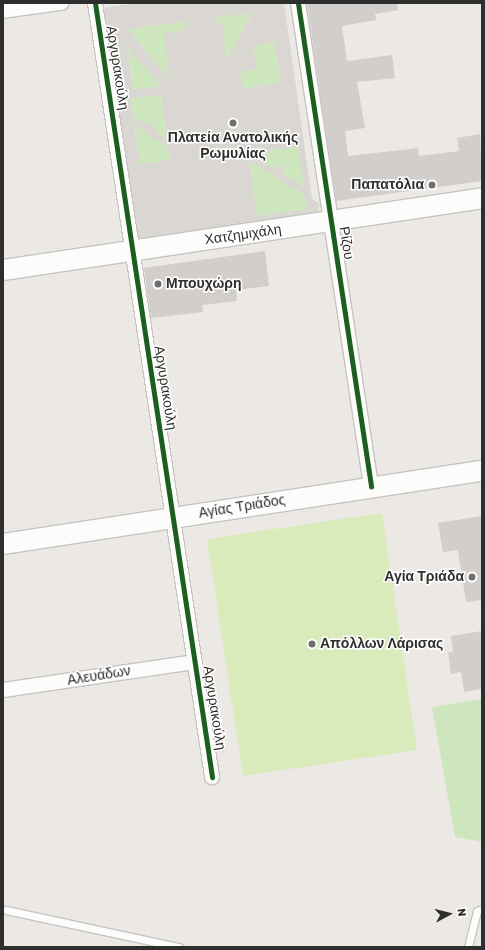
<!DOCTYPE html>
<html>
<head>
<meta charset="utf-8">
<style>
  body { margin:0 }
  #map { position:relative; width:485px; height:950px; overflow:hidden; background:#ece8e4; font-family:Rubik,sans-serif }
  div>[style] { position:absolute }
  .green>* { inset:0; background:#cee6be }
  .pitch>* { inset:0; background:#d9eabb }
  .plaza>* { inset:0; background:#dad6d2 }
  .building>* { inset:0; background:#d1cecb }
  .roads { filter:drop-shadow(1px 0 #c5c4c5) drop-shadow(-1px 0 #c5c4c5) drop-shadow(0 1px #c5c4c5) drop-shadow(0 -1px #c5c4c5) }
  .lane>* { height:7px; margin:-3.5px; padding:0 3.5px; transform-origin:3.5px; border-radius:3.5px; background:#fcfcfb }
  .street>* { height:14px; margin:-7px; padding:0 7px; transform-origin:7px; border-radius:7px; background:#fcfcfb }
  .secondary>* { height:20px; margin:-10px; padding:0 10px; transform-origin:10px; border-radius:10px; background:#fcfcfb }
  .cycleway>* { height:5px; margin:-2.5px; padding:0 2.5px; transform-origin:2.5px; border-radius:2.5px; background:#1b5e20 }
  .dots>* { width:11px; height:11px; translate:-50% -50%; box-sizing:border-box; border:2px solid #fff; border-radius:50% }
  span { translate:-50% -50%; white-space:nowrap; text-align:center; line-height:1.15; -webkit-text-stroke:3px #fff; paint-order:stroke }
  .street-label { font-size:14px; color:#2e2e2e }
  .poi-label { font-size:14px; color:#2e2e2e; font-weight:700 }
  .right { translate:-100% -50%; text-align:right }
  .left { translate:0 -50%; text-align:left }
  .frame { position:absolute; inset:0; border:4px solid #2e2e2e; pointer-events:none }
  .north { position:absolute; left:429px; top:894px; width:40px; height:40px; -webkit-text-stroke:3px #fff; paint-order:stroke; rotate:83deg; font-size:11px; font-weight:700; line-height:16px; text-align:center; color:#2e2e2e }
  .north::after { content:''; display:block; margin:auto; width:14px; height:18px; background:#2e2e2e; clip-path:polygon(50% 0,100% 100%,50% 72%,0 100%) }
</style>
</head>
<body>
<div id="map">
  <div class="green">
    <i style="clip-path:polygon(252px 12px,228px 59px,224px 54px,223px 23px,217px 23px,216px 17px)"></i>
    <i style="clip-path:polygon(186px 21px,186px 30px,170px 79px,127px 29px)"></i>
    <i style="clip-path:polygon(274px 42px,281px 82px,242px 89px,240px 72px,257px 69px,253px 46px)"></i>
    <i style="clip-path:polygon(128px 48px,162px 86px,133px 90px)"></i>
    <i style="clip-path:polygon(161px 95px,167px 140px,133px 117px,131px 98px)"></i>
    <i style="clip-path:polygon(134px 124px,168px 147px,170px 160px,140px 165px)"></i>
    <i style="clip-path:polygon(298px 146px,305px 187px,250px 154px)"></i>
    <i style="clip-path:polygon(249px 160px,306px 196px,308px 209px,257px 216px)"></i>
    <i style="clip-path:polygon(482px 699px,482px 842px,455px 837px,432px 707px)"></i>
  </div>
  <div class="pitch">
    <i style="clip-path:polygon(382px 513px,417px 750px,243px 776px,207px 539px)"></i>
  </div>
  <div class="plaza">
    <i style="clip-path:polygon(evenodd,136px 3px,284px 3px,312px 199px,320px 204px,316px 217px,138px 242px,104px 8px,136px 3px,252px 13px,228px 58px,225px 54px,223px 23px,217px 23px,216px 17px,252px 13px,136px 3px,186px 21px,186px 30px,164px 33px,169px 78px,127px 29px,186px 21px,136px 3px,274px 42px,281px 82px,243px 89px,240px 72px,257px 69px,253px 46px,274px 42px,136px 3px,128px 49px,162px 86px,133px 90px,128px 49px,136px 3px,161px 95px,167px 140px,156px 132px,153px 123px,143px 123px,133px 117px,131px 98px,161px 95px,136px 3px,134px 125px,168px 147px,170px 160px,140px 164px,134px 125px,136px 3px,298px 146px,304px 187px,282px 173px,283px 165px,273px 168px,250px 154px,298px 146px,136px 3px,249px 160px,305px 196px,307px 209px,257px 216px,249px 160px)"></i>
  </div>
  <div class="building">
    <i style="clip-path:polygon(307px 3px,397px 3px,398px 10px,375px 14px,376px 20px,342px 26px,347px 61px,392px 55px,395px 78px,357px 82px,365px 128px,345px 131px,348px 156px,418px 148px,419px 156px,459px 151px,457px 138px,480px 134px,482px 181px,336px 201px)"></i>
    <i style="clip-path:polygon(265px 251px,269px 286px,236px 290px,237px 301px,202px 305px,203px 312px,151px 318px,144px 268px)"></i>
    <i style="clip-path:polygon(482px 516px,482px 600px,466px 602px,458px 550px,443px 552px,438px 523px)"></i>
    <i style="clip-path:polygon(482px 631px,482px 689px,464px 692px,461px 672px,451px 674px,448px 652px,453px 652px,451px 636px)"></i>
  </div>
  <div class="roads">
    <div class="lane">
      <i style="left:6px;top:910px;width:177px;rotate:12.1deg"></i>
      <i style="left:468px;top:947px;width:37px;rotate:-76deg"></i>
      <i style="left:477px;top:911px;width:5px;rotate:-22deg"></i>
    </div>
    <div class="street">
      <i style="left:95px;top:3px;width:783px;rotate:81.4deg"></i>
      <i style="left:298px;top:3px;width:489px;rotate:81.4deg"></i>
      <i style="left:3px;top:11px;width:59px;rotate:-7.9deg"></i>
      <i style="left:3px;top:690px;width:193px;rotate:-8.3deg"></i>
    </div>
    <div class="secondary">
      <i style="left:3px;top:270px;width:484px;rotate:-8.5deg"></i>
      <i style="left:3px;top:544px;width:485px;rotate:-8.7deg"></i>
    </div>
  </div>
  <div class="cycleway">
    <i style="left:95px;top:3px;width:783px;rotate:81.4deg"></i>
    <i style="left:298px;top:3px;width:489px;rotate:81.4deg"></i>
  </div>
  <div class="dots">
    <i style="left:233px;top:123px;background:#706f6e"></i>
    <i style="left:432px;top:185px;background:#706f6e"></i>
    <i style="left:158px;top:284px;background:#706f6e"></i>
    <i style="left:472px;top:577px;background:#706f6e"></i>
    <i style="left:312px;top:644px;background:#706f6e"></i>
  </div>
  <div class="street-label">
    <span style="left:117px;top:68px;rotate:81deg">Αργυρακούλη</span>
    <span style="left:243px;top:235px;rotate:-8deg">Χατζημιχάλη</span>
    <span style="left:346px;top:243px;rotate:81deg">Ρίζου</span>
    <span style="left:165px;top:388px;rotate:81deg">Αργυρακούλη</span>
    <span style="left:242px;top:507px;rotate:-9deg">Αγίας Τριάδος</span>
    <span style="left:99px;top:676px;rotate:-9deg">Αλευάδων</span>
    <span style="left:214px;top:708px;rotate:81deg">Αργυρακούλη</span>
  </div>
  <div class="poi-label">
    <span style="left:233px;top:146px">Πλατεία Ανατολικής<br>Ρωμυλίας</span>
    <span class="right" style="left:424px;top:185px">Παπατόλια</span>
    <span class="left" style="left:166px;top:284px">Μπουχώρη</span>
    <span class="right" style="left:464px;top:577px">Αγία Τριάδα</span>
    <span class="left" style="left:320px;top:644px">Απόλλων Λάρισας</span>
  </div>
  <div class="frame"></div>
  <div class="north">N</div>
</div>
</body>
</html>
